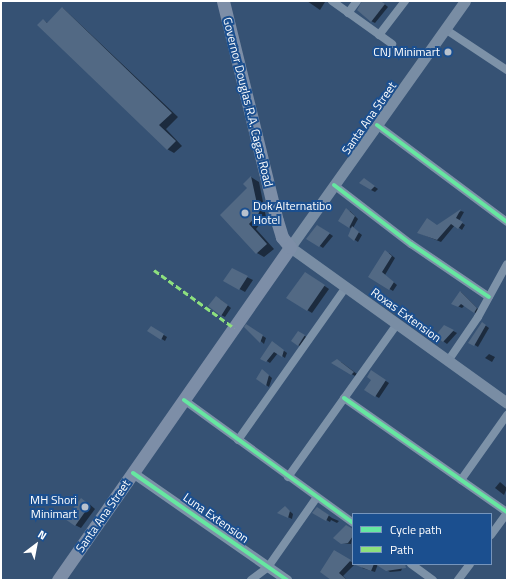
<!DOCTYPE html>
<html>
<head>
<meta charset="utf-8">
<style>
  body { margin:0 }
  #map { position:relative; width:508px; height:581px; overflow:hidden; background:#365274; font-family:"Titillium Web",sans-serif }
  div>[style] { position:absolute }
  .shadow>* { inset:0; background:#0007 }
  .building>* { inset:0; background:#526984 }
  .minor>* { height:8px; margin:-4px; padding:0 4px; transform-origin:4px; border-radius:4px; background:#7d92a8 }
  .tertiary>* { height:10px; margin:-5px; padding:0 5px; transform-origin:5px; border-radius:5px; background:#7d92a8 }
  .secondary>* { height:11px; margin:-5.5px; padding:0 5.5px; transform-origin:5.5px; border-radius:5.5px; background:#798da4 }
  .primary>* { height:13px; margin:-6.5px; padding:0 6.5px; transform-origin:6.5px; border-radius:6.5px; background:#7d8ea7 }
  .quiet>* { height:3px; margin-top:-1.5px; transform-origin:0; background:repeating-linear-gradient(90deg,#8de07e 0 6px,transparent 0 9px) }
  .cycleway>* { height:4px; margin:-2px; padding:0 2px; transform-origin:2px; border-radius:2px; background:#66e7a1 }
  .dots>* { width:11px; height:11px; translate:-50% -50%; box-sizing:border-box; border:2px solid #1b4f8f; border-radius:50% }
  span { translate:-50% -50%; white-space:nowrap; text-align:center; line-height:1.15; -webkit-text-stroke:4px #1b4f8f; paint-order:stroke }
  .poi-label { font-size:12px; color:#fff }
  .right { translate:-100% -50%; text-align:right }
  .left { translate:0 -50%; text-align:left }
  .street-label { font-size:12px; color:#fff }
  .frame { position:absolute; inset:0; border:2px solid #fff; pointer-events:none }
  .legend { position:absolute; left:352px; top:513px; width:140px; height:52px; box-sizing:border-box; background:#1b4f8f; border:1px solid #7695bc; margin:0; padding:5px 7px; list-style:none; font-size:12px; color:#fff }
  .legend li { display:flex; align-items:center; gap:8px; height:20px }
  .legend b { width:20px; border:1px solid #7695bc }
  .north { position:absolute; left:16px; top:525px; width:40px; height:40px; -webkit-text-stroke:3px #1b4f8f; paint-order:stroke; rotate:32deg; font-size:11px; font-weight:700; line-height:16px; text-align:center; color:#fff }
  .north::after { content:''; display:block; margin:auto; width:14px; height:18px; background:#fff; clip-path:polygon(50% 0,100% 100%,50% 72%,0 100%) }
</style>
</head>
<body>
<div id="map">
  <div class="shadow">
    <i style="clip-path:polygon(307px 1px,324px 1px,325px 2px,320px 10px)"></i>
    <i style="clip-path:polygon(363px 1px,381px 1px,388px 7px,375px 23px,371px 21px)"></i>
    <i style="clip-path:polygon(63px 8px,178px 117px,166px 129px,182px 146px,174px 153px,167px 149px,43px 20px,49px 24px)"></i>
    <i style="clip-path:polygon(251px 177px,259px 182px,266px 217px,256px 229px,274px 249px,264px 257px,257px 253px,222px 215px,248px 188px,245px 184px)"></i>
    <i style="clip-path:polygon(368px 182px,378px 189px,375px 192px,371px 190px)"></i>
    <i style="clip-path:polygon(350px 211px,358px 219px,353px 228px,362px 235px,358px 242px,349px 236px,352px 229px,340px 220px)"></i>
    <i style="clip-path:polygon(461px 211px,464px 212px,459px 221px,465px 225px,462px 230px,455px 225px,441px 242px,419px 233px,438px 226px)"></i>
    <i style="clip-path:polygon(318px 226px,333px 236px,323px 248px,308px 238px)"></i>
    <i style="clip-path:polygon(389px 253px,395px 258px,385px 275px,397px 285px,393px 291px,370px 277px)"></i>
    <i style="clip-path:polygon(232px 270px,253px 280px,245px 292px,225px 281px)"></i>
    <i style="clip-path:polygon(310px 276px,329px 289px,312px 313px,288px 298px)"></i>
    <i style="clip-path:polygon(461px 292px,479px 310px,477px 314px,465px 305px,462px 308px,455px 305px)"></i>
    <i style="clip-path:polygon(220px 299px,231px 308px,225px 317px,221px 315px)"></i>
    <i style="clip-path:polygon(482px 323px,489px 328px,478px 347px,470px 342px)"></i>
    <i style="clip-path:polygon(246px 325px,266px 338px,264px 344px,245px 327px)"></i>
    <i style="clip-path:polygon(444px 326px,457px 333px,447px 344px,436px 336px)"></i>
    <i style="clip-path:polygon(151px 327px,167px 337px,165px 341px,149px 331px)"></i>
    <i style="clip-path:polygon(298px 332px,308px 338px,302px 347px,298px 345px)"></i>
    <i style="clip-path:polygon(276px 345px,287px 353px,285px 358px,278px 353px,270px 363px,262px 358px)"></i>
    <i style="clip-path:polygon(489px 354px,495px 357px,492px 362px,485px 358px)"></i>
    <i style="clip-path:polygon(341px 362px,357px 374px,355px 376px,333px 363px)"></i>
    <i style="clip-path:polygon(372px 372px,389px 383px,379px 398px,365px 390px,372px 380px)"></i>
    <i style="clip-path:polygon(266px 373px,272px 378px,269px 387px,257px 379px)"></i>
    <i style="clip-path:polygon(500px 482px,507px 488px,504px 495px,495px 488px)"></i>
    <i style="clip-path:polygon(87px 502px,95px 509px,81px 528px,75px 525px)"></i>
    <i style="clip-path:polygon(285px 507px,293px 514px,292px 519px,279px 513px)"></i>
    <i style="clip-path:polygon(321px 510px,332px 518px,339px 521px,337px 523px,331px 520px,330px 522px,314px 513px)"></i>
    <i style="clip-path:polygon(353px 530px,351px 544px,341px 543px)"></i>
    <i style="clip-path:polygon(334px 552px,355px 564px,343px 576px,347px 580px,333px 580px)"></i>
    <i style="clip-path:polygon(365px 564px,378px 564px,375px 572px,362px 568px)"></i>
    <i style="clip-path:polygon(385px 564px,404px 564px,401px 571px,390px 572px,382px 567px)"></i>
  </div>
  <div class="building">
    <i style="clip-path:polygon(362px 1px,381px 1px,385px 4px,371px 22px,357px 10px)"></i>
    <i style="clip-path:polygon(62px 7px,172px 113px,159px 125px,176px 141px,167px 150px,37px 25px,43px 19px,47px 23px)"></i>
    <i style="clip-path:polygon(251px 176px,259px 213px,249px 224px,267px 244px,256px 254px,220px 215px,247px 188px,243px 184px)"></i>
    <i style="clip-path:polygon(364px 178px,375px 186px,371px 190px,359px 183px)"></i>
    <i style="clip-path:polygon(346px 208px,355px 216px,349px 228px,338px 221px)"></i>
    <i style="clip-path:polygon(461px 209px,456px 218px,463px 222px,458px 229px,451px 224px,437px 240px,417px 233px,427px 218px,437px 225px)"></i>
    <i style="clip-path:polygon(317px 225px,330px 233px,319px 247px,306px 239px)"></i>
    <i style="clip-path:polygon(352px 226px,359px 232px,354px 241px,348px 236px)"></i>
    <i style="clip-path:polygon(385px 250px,392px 256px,382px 272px,394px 282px,389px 290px,368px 277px)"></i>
    <i style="clip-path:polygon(232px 268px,248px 276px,239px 290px,223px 281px)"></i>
    <i style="clip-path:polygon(305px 272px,325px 285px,307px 311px,286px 298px)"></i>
    <i style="clip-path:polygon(460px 291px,477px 308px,474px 313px,461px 304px,458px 307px,451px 304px)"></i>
    <i style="clip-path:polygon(216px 296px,228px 305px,221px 316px,208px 306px)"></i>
    <i style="clip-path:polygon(482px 322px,486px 325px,474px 346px,468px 343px)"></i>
    <i style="clip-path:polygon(246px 324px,263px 335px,260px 343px,244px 327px)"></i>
    <i style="clip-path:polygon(444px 325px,454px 330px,443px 342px,435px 336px)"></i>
    <i style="clip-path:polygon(151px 326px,164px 334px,161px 340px,147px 331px)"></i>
    <i style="clip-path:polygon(298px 331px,305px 335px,298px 346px,291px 341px)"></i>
    <i style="clip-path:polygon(272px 341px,284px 350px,282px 357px,274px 352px,266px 362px,260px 359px)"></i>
    <i style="clip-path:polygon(337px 359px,354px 372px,351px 375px,331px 363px)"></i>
    <i style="clip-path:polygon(262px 369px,269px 375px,266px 386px,256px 379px)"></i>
    <i style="clip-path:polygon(371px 370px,386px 380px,375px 397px,364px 390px,371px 380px,367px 377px)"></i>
    <i style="clip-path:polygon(81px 498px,90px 505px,75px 526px,65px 519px)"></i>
    <i style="clip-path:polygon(285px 506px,290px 511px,288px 518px,277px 513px)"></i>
    <i style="clip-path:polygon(317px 507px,329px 515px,326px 521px,312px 513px)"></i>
    <i style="clip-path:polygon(346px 525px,353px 529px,353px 536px,348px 543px,341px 544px,333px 538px)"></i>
    <i style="clip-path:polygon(334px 550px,351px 560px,339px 573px,347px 580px,331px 580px,320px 572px)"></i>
    <i style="clip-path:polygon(353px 564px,374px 564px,371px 571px)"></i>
    <i style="clip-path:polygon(375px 564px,405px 564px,406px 568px,386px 571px)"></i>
  </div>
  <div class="minor">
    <i style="left:332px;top:1px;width:74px;rotate:35.6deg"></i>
    <i style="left:348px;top:13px;width:15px;rotate:-53deg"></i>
    <i style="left:445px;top:29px;width:74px;rotate:33.5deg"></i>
    <i style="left:379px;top:35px;width:43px;rotate:-52.6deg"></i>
    <i style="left:377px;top:125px;width:162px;rotate:36.7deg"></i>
    <i style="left:334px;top:185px;width:97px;rotate:37.5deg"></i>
    <i style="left:411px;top:244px;width:94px;rotate:34.2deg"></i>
    <i style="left:448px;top:361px;width:53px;rotate:-55.7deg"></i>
    <i style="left:478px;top:317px;width:60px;rotate:-61.3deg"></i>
    <i style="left:344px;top:398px;width:199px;rotate:35deg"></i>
    <i style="left:184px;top:400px;width:209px;rotate:36deg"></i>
    <i style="left:238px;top:440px;width:187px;rotate:-54.8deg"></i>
    <i style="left:288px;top:477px;width:188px;rotate:-54.5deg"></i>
    <i style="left:461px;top:480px;width:80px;rotate:-54.7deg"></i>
    <i style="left:491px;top:535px;width:27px;rotate:-54deg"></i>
    <i style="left:411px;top:564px;width:27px;rotate:36deg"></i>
    <i style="left:251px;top:580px;width:21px;rotate:-37deg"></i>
    <i style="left:268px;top:567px;width:85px;rotate:-55deg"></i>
    <i style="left:458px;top:580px;width:20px;rotate:-53deg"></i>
  </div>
  <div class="tertiary">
    <i style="left:133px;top:473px;width:188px;rotate:34.8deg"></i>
  </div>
  <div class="secondary">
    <i style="left:465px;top:1px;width:302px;rotate:125.4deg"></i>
    <i style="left:290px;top:247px;width:267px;rotate:35.7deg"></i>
  </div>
  <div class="primary">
    <i style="left:58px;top:580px;width:406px;rotate:-55.1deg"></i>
    <i style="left:290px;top:247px;width:13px;rotate:-129deg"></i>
    <i style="left:282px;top:237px;width:17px;rotate:-107deg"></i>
    <i style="left:277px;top:221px;width:227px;rotate:-103.8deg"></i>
  </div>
  <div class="quiet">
    <i style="left:154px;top:270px;width:99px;rotate:35.9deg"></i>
  </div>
  <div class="cycleway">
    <i style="left:377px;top:125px;width:162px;rotate:36.7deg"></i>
    <i style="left:334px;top:185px;width:97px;rotate:37.5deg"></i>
    <i style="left:411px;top:244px;width:94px;rotate:34.2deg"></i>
    <i style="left:344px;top:398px;width:199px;rotate:35deg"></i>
    <i style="left:184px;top:400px;width:209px;rotate:36deg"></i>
    <i style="left:133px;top:473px;width:188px;rotate:34.8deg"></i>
  </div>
  <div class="dots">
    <i style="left:448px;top:52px;background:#b9c2ce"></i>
    <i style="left:245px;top:213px;background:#b9c2ce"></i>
    <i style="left:85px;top:507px;background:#b9c2ce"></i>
  </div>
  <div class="poi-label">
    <span class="right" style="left:440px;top:52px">CNJ Minimart</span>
    <span class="left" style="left:253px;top:213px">Dok Alternatibo<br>Hotel</span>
    <span class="right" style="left:77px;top:507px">MH Shori<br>Minimart</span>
  </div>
  <div class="street-label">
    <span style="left:248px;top:102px;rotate:76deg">Governor Douglas R.A. Cagas Road</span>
    <span style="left:369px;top:118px;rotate:-55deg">Santa Ana Street</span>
    <span style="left:406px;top:315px;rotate:36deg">Roxas Extension</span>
    <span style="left:103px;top:516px;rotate:-55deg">Santa Ana Street</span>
    <span style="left:216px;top:518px;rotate:35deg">Luna Extension</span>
  </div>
  <div class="frame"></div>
  <ul class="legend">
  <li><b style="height:5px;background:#66e7a1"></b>Cycle path</li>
  <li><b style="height:5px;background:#8de07e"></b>Path</li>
  </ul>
  <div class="north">N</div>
</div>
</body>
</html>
